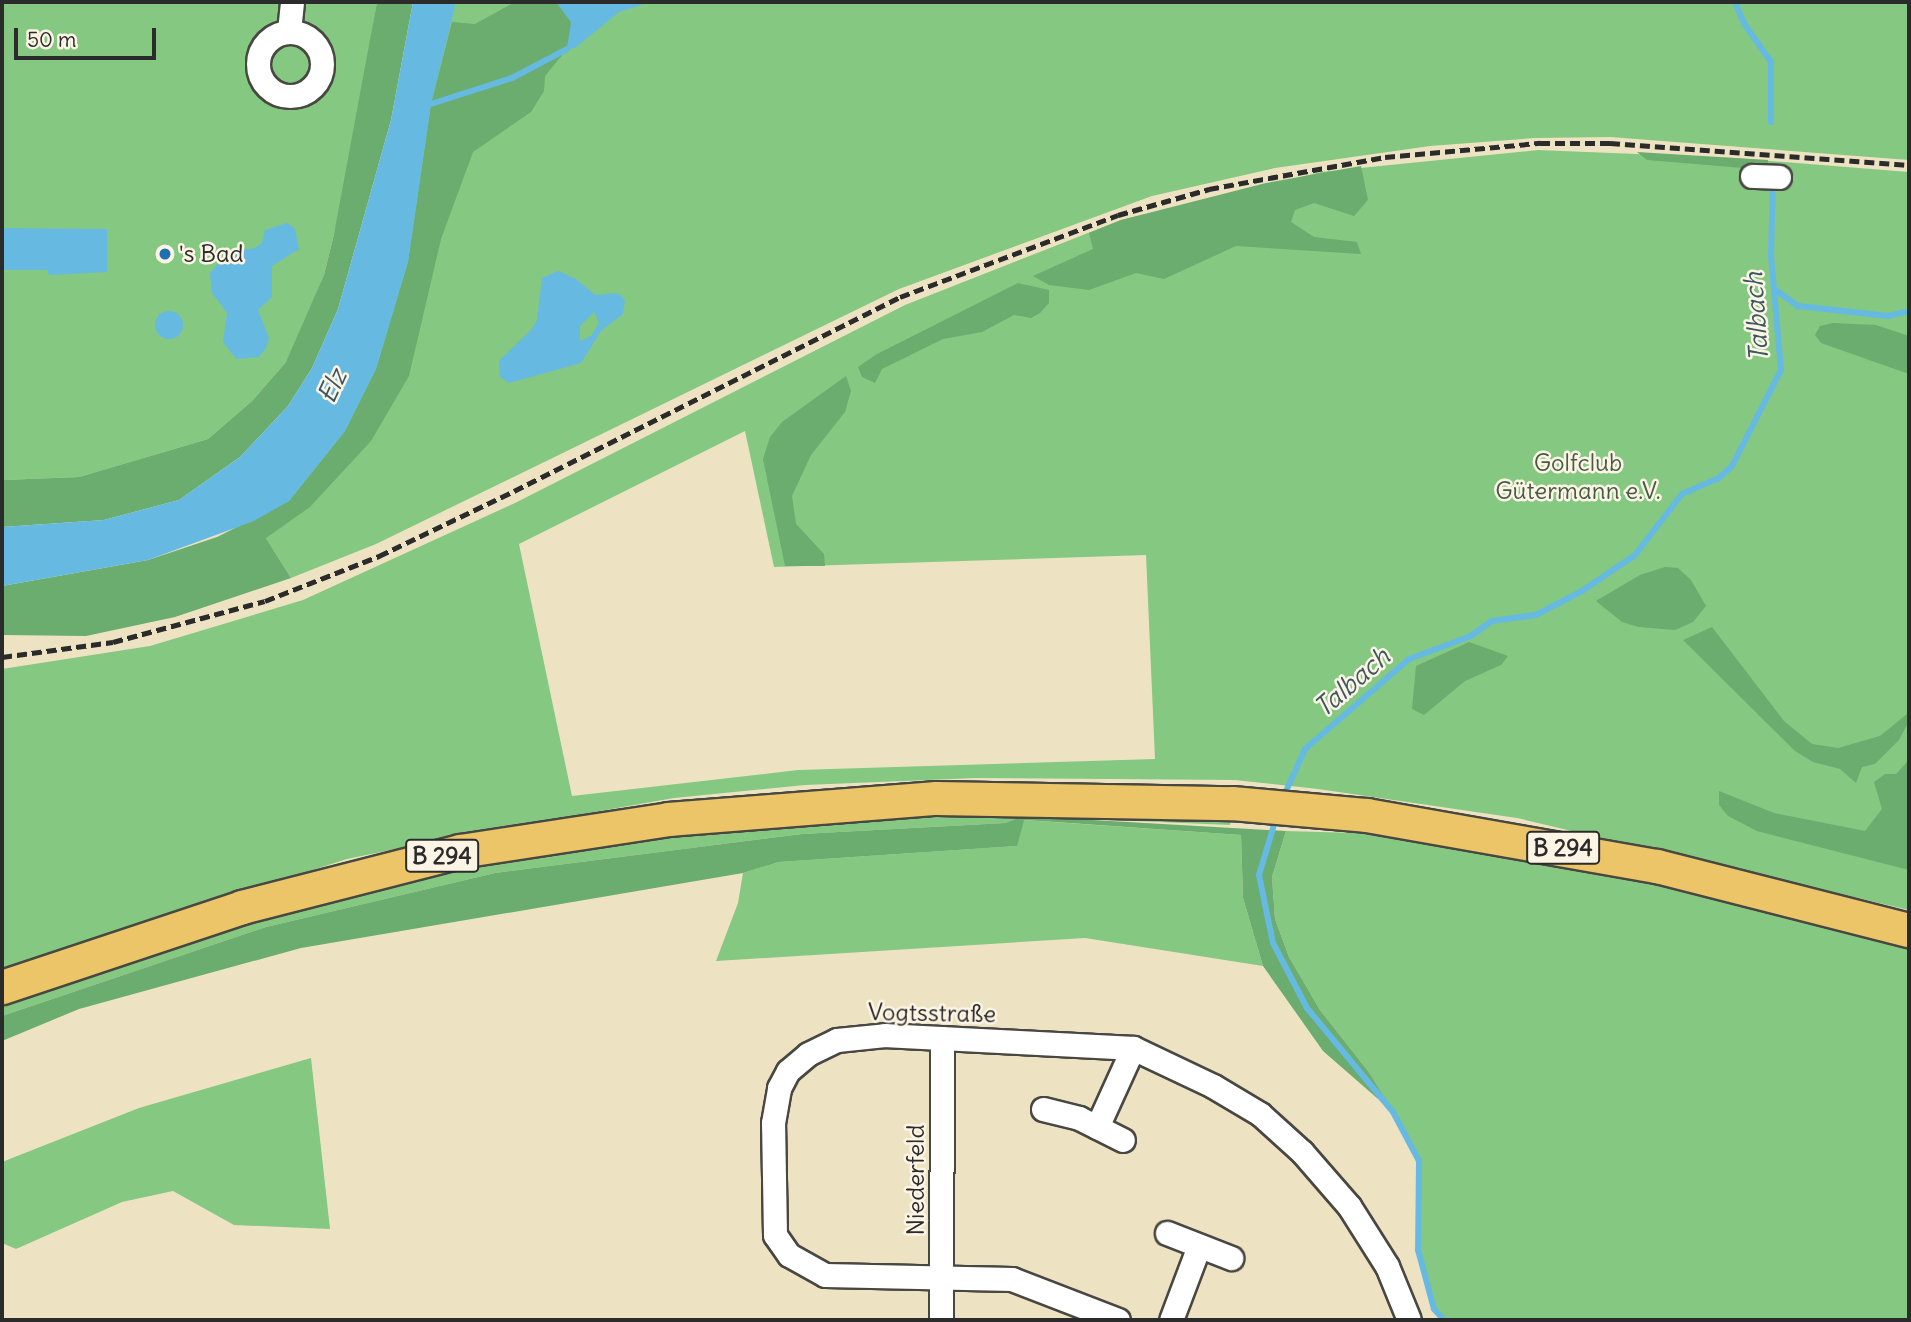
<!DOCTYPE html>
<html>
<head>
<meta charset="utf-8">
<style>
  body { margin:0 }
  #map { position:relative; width:1911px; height:1322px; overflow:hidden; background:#ede3c2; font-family:Delius,sans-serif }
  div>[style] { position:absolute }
  .green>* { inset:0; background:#84c881 }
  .forest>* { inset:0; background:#6bac6f }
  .water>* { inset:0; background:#66bae2 }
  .round { border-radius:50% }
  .stream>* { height:6px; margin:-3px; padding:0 3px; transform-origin:3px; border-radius:3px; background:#66bae2 }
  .roads { filter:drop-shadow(2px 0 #484742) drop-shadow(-2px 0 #484742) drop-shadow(0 2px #484742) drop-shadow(0 -2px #484742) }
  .minor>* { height:23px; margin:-11.5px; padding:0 11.5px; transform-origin:11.5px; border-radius:11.5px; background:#fff }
  .minor>.ring { margin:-11.5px; padding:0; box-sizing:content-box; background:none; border:23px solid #fff; border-radius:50% }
  .highway>* { height:33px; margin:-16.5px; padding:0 16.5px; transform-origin:16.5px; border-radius:16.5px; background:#ecc569 }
  .rail>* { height:5px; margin-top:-2.5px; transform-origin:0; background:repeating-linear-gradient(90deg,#2b2b2b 0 10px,transparent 0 15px) }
  .dots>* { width:19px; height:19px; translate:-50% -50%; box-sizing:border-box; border:4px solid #fcf5e5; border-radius:50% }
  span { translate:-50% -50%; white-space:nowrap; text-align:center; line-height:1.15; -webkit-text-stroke:5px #fcf5e5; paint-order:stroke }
  .shield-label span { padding:2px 5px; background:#fcf5e5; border:2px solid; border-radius:5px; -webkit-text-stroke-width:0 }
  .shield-label { font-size:23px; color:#2b2b2b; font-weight:700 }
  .poi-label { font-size:24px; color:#2b2b2b }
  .left { translate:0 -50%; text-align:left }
  .park-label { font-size:24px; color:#465a45 }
  .street-label { font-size:24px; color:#2b2b2b }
  .water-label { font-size:26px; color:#3d5662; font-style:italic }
  .frame { position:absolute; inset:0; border:4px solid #2b2b2b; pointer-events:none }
  .scale { position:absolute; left:14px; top:28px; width:142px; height:32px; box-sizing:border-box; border:4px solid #2b2b2b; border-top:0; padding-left:9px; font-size:21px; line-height:24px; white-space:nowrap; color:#2b2b2b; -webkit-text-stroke:5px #fcf5e5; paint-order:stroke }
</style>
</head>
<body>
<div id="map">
  <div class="green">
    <i style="clip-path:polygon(2px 2px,377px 2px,345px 189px,324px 275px,303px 328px,286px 362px,252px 401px,208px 439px,79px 477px,2px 480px)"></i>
    <i style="clip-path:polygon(456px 2px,1909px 2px,1909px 160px,1610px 137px,1535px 138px,1430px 146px,1275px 168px,1152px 196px,899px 289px,376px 544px,291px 578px,266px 538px)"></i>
    <i style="clip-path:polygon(evenodd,1538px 150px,1734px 158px,1909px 172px,1909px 910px,1517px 818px,1318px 789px,1235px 780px,976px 778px,805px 785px,674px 798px,458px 836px,347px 859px,2px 969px,2px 669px,150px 646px,303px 600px,515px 503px,905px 305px,1121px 220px,1321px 172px,1538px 150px,745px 431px,774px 567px,1146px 555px,1155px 759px,798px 770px,572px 796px,519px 544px,745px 431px)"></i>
    <i style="clip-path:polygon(1022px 812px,1231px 819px,1230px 825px,1022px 816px,1005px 823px,802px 834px,495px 873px,266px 927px,2px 1016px,2px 1006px,139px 956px,343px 896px,459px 868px,574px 847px,703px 831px,905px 815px)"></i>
    <i style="clip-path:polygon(1023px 820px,1241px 835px,1243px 898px,1263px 966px,1085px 938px,716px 961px,738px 903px,743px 873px,779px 862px,1016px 846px)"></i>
    <i style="clip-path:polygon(1286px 831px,1356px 833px,1523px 856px,1670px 885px,1909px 948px,1909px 1320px,1444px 1320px,1434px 1309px,1418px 1250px,1419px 1161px,1368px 1071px,1320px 1010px,1289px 957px,1275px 919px,1272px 877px)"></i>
    <i style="clip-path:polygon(311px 1058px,330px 1229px,234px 1225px,173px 1191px,122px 1202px,16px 1249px,2px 1243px,2px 1162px,139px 1108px)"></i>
  </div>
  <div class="forest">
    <i style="clip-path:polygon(377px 2px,413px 2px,391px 120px,338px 309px,312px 368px,288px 406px,240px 457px,179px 500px,104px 520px,2px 527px,2px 480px,79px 477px,208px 439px,252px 401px,286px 362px,324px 275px,334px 234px)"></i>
    <i style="clip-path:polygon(515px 2px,556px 2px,572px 22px,567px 49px,545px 76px,544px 91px,531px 112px,473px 152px,441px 239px,409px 376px,371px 441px,310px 507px,266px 538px,291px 578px,175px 617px,86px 636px,2px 635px,2px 586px,148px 560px,217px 537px,289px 501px,345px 431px,376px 369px,408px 262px,431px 104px,452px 22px,475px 24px)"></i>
    <i style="clip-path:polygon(1637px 152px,1768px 160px,1767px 170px,1647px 160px)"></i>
    <i style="clip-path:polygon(1361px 166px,1368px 200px,1354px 216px,1314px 203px,1295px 210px,1291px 222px,1314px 237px,1357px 242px,1361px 254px,1236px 246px,1164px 279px,1136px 273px,1089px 290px,1049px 285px,1033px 276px,1093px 249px,1089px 233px,1121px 220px,1266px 183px)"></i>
    <i style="clip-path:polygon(1018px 283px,1049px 290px,1049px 303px,1040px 313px,1031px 318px,1014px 315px,982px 332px,943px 339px,882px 369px,875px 383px,862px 377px,858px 367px,877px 354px)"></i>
    <i style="clip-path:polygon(1833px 323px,1876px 325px,1909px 336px,1909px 374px,1821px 343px,1815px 335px,1820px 326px)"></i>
    <i style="clip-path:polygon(846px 376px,851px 391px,845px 412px,811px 455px,792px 496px,796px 524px,824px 554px,825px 566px,785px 566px,763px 459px,770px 437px,782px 422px)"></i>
    <i style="clip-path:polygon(1665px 567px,1678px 568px,1691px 580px,1706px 606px,1693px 622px,1675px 630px,1639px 627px,1622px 622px,1596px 601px,1640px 575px)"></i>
    <i style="clip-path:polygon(1712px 627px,1784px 721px,1812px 744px,1838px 748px,1880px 736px,1907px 714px,1909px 721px,1899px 740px,1875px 764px,1862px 767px,1856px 783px,1840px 769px,1813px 762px,1795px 751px,1683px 640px)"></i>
    <i style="clip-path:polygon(1469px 642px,1508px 656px,1501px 665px,1465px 681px,1424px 715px,1412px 709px,1416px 666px)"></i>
    <i style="clip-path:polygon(1909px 760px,1909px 870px,1757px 831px,1728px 816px,1719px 805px,1719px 791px,1774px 813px,1865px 831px,1882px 809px,1874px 782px,1885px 774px,1896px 774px)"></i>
    <i style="clip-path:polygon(1022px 816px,1286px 831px,1272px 877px,1275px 919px,1289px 957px,1320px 1010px,1368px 1071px,1393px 1112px,1323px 1051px,1263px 966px,1243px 898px,1241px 835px,1055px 822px,1024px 820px,1017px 846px,779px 862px,743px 873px,301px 948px,79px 1009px,2px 1041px,2px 1016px,266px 927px,495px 873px,802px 834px,1005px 823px)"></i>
  </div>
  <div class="water">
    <i style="clip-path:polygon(413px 2px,456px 2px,431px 104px,408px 262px,376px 369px,345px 431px,289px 501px,254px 521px,148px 560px,2px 586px,2px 527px,104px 520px,179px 500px,240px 457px,288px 406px,312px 368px,338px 309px,391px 120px)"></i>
    <i style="clip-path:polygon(556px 2px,651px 2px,619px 12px,575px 48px,567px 49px,571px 22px)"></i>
    <i style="clip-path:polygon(287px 223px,295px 229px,299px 249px,272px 266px,272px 297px,258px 310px,269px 338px,266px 348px,259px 357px,236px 359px,223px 342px,227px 313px,212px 293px,210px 273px,228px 252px,255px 248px,262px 243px,265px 230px)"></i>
    <i style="clip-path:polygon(2px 228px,107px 229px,107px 272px,49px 275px,47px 270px,2px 270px)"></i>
    <i style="clip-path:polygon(evenodd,558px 271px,576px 279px,595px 295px,618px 293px,625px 300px,623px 314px,601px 331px,581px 363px,509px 383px,500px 377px,499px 361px,531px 330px,537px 320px,542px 278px,558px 271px,594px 312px,599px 323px,591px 336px,580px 341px,580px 326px,594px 312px)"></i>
    <i class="round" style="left:155px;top:311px;width:28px;height:28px"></i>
  </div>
  <div class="stream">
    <i style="left:1735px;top:2px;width:25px;rotate:67deg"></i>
    <i style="left:1745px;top:25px;width:45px;rotate:54.9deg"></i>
    <i style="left:1771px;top:62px;width:60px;rotate:90deg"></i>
    <i style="left:431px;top:104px;width:85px;rotate:-17.8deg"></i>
    <i style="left:512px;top:78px;width:62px;rotate:-27.8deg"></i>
    <i style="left:1777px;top:291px;width:26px;rotate:36deg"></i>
    <i style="left:1798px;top:306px;width:91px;rotate:6.3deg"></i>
    <i style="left:1888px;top:316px;width:22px;rotate:-13deg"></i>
    <i style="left:1283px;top:798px;width:54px;rotate:-65.8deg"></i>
    <i style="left:1305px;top:749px;width:138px;rotate:-40.9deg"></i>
    <i style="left:1409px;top:659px;width:66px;rotate:-20.4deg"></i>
    <i style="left:1471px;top:636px;width:26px;rotate:-36deg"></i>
    <i style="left:1492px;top:621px;width:44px;rotate:-7.8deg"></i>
    <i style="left:1536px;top:615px;width:52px;rotate:-27.6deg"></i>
    <i style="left:1582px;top:591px;width:64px;rotate:-34.2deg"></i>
    <i style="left:1635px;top:555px;width:77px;rotate:-52.4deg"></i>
    <i style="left:1682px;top:494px;width:40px;rotate:-23.4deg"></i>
    <i style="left:1719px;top:478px;width:18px;rotate:-43deg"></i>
    <i style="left:1732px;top:466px;width:108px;rotate:-63deg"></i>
    <i style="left:1781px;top:370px;width:115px;rotate:-95deg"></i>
    <i style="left:1771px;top:255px;width:74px;rotate:-88.5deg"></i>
    <i style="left:1276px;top:818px;width:59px;rotate:106.6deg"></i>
    <i style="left:1259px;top:875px;width:69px;rotate:78.4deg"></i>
    <i style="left:1273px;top:943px;width:73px;rotate:62.4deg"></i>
    <i style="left:1307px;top:1008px;width:135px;rotate:50.4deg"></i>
    <i style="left:1393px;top:1112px;width:55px;rotate:62deg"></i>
    <i style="left:1419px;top:1161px;width:89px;rotate:90.6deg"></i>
    <i style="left:1418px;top:1250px;width:61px;rotate:74.8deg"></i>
    <i style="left:1434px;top:1309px;width:15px;rotate:48deg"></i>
  </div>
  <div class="roads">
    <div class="minor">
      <i style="left:289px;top:31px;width:29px;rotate:-84deg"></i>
      <i class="ring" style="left:258px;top:32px;width:41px;height:41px"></i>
      <i style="left:1752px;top:176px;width:27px;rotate:2deg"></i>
      <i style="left:1043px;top:1109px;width:37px;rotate:14deg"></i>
      <i style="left:1079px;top:1118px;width:49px;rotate:26.6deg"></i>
      <i style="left:1097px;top:1127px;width:87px;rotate:-65.5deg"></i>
      <i style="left:1167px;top:1233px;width:69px;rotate:21.3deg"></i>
      <i style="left:941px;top:1320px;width:282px;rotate:-89.8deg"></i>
      <i style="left:1118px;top:1320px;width:114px;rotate:-158.9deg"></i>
      <i style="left:1012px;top:1279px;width:187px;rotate:-178.8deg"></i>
      <i style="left:825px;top:1275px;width:41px;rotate:-150.9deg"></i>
      <i style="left:789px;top:1255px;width:24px;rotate:-125deg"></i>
      <i style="left:775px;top:1235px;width:112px;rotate:-91deg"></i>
      <i style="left:773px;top:1123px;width:36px;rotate:-80deg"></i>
      <i style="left:779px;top:1088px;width:19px;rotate:-62deg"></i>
      <i style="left:788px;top:1071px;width:26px;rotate:-40deg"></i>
      <i style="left:808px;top:1054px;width:32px;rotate:-26deg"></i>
      <i style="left:837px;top:1040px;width:48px;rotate:-5.9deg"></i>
      <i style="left:885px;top:1035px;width:248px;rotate:3deg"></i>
      <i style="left:1133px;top:1048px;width:89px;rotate:25.4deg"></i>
      <i style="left:1213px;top:1086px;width:55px;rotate:30.8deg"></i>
      <i style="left:1260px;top:1114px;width:57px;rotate:42.1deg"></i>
      <i style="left:1302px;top:1152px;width:72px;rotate:49deg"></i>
      <i style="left:1349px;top:1206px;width:71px;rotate:57.7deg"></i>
      <i style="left:1387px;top:1266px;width:58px;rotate:67.8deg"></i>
      <i style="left:1171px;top:1320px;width:79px;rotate:-69.3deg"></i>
    </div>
    <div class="highway">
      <i style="left:2px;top:987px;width:253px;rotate:-18.4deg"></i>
      <i style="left:242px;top:907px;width:225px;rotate:-14.4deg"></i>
      <i style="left:460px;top:851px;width:210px;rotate:-8.7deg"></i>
      <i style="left:668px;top:819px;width:269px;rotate:-4.5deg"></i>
      <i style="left:936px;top:798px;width:296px;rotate:1deg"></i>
      <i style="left:1232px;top:803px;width:136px;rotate:5.1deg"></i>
      <i style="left:1367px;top:815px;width:294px;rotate:10deg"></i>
      <i style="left:1657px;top:866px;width:260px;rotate:14.3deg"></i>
    </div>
  </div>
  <div class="rail">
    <i style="left:2px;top:657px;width:112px;rotate:-7.7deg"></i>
    <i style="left:113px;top:642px;width:157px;rotate:-15.1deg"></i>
    <i style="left:265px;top:601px;width:123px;rotate:-21.5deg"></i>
    <i style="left:379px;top:556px;width:150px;rotate:-25.7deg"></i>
    <i style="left:514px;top:491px;width:432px;rotate:-26.7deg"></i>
    <i style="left:900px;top:297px;width:233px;rotate:-20.6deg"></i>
    <i style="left:1118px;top:215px;width:95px;rotate:-15.9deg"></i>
    <i style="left:1209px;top:189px;width:179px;rotate:-10.3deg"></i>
    <i style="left:1385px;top:157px;width:156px;rotate:-5.2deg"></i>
    <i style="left:1540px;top:143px;width:70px"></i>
    <i style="left:1610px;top:143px;width:300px;rotate:4.2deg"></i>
  </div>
  <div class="dots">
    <i style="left:165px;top:254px;background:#1f6fb2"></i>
  </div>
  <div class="shield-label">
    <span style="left:1563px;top:848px">B 294</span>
    <span style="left:442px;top:856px">B 294</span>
  </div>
  <div class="poi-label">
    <span class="left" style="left:179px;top:254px">'s Bad</span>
  </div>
  <div class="park-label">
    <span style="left:1578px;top:477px">Golfclub<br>Gütermann e.V.</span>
  </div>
  <div class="street-label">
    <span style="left:932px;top:1013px;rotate:1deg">Vogtsstraße</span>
    <span style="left:916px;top:1180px;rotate:-90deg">Niederfeld</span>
  </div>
  <div class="water-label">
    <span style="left:1756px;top:317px;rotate:-94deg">Talbach</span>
    <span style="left:332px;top:386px;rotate:-65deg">Elz</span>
    <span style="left:1352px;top:682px;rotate:-41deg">Talbach</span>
  </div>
  <div class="frame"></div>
  <div class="scale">50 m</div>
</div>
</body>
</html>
